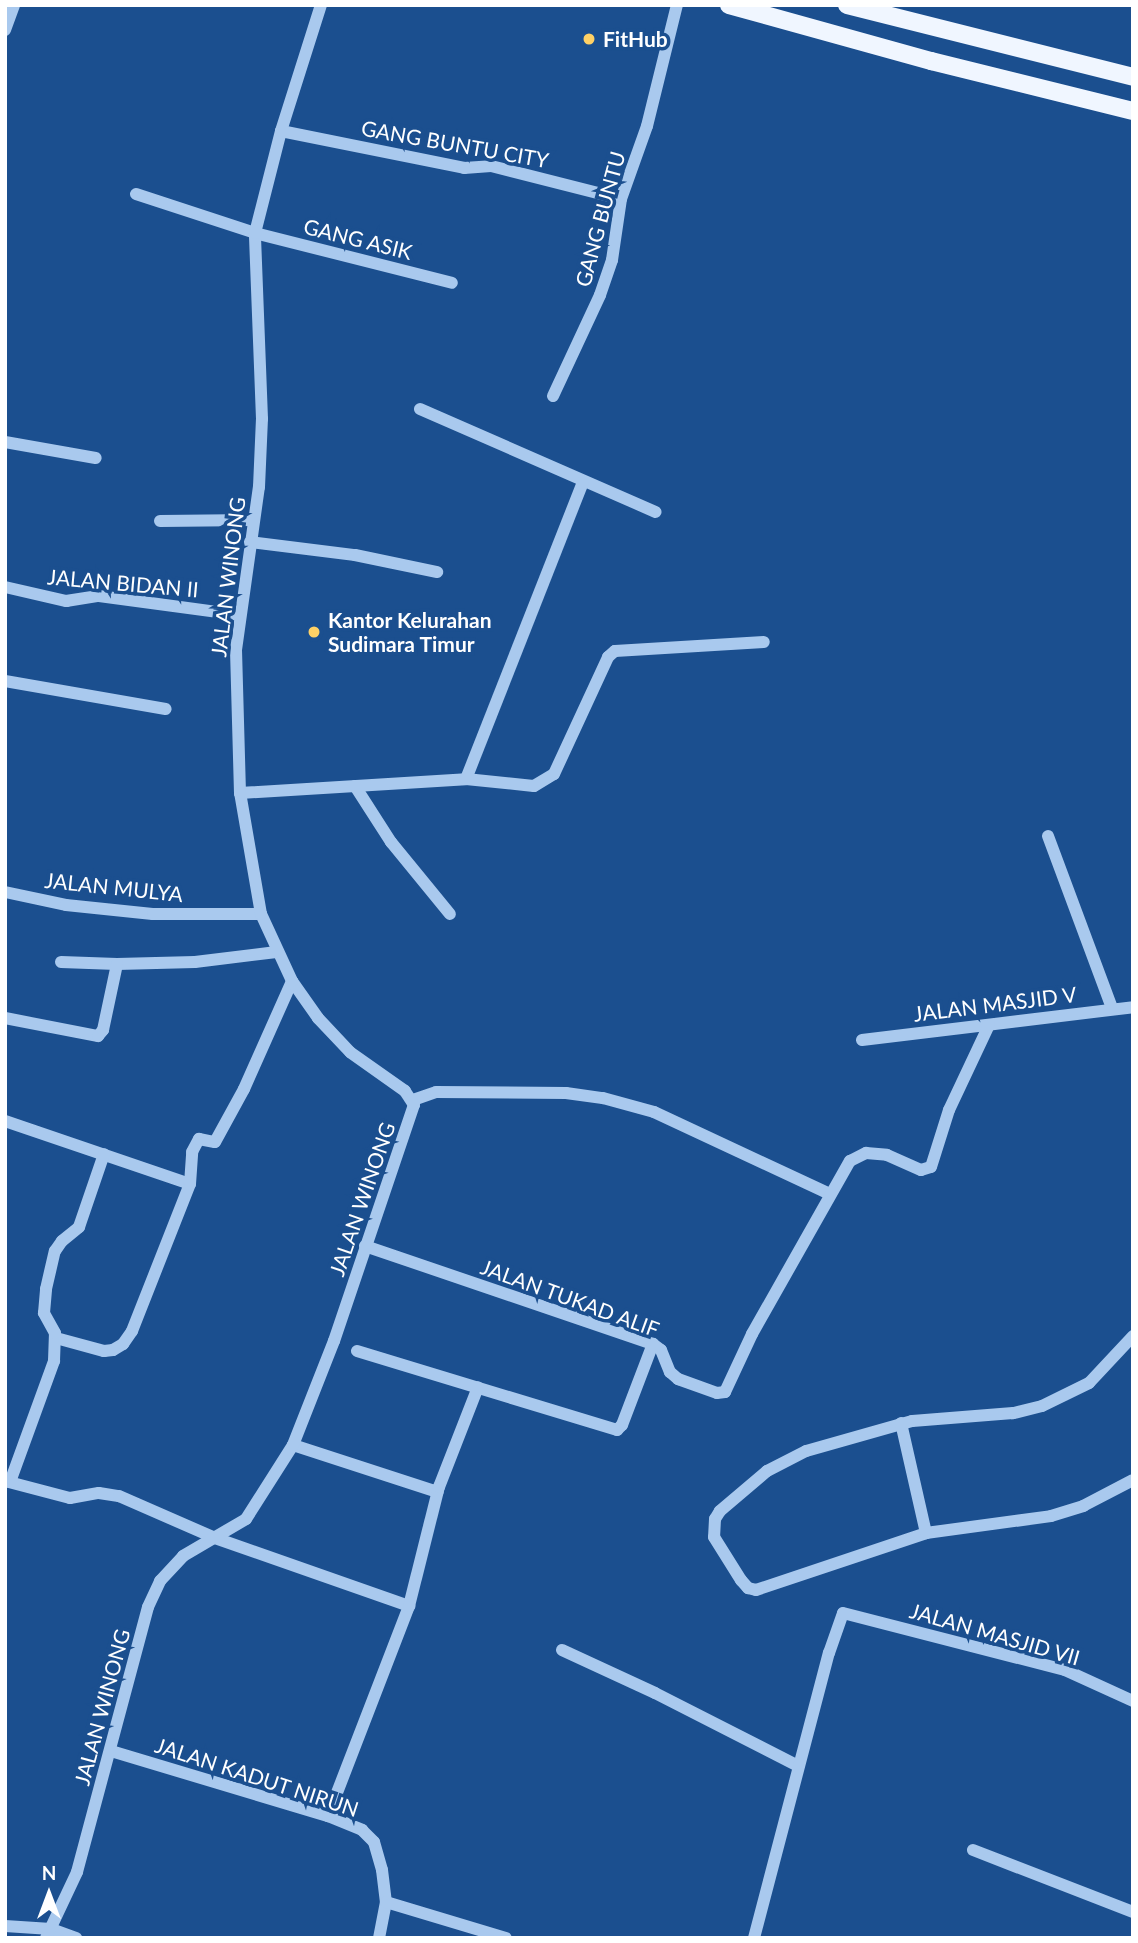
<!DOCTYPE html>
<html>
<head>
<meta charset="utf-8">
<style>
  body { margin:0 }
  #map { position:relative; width:1138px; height:1943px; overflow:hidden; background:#1b4f8f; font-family:Lato,sans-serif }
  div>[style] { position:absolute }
  .minor>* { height:12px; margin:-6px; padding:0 6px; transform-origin:6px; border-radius:6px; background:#a9c9ee }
  .major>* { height:18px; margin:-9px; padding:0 9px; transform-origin:9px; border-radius:9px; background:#f0f6ff }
  .dots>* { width:19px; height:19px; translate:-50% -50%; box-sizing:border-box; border:4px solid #1b4f8f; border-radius:50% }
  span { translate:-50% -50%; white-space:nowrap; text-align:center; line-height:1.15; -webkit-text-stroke:7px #1b4f8f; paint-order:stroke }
  .poi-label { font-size:21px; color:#fff; font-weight:700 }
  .left { translate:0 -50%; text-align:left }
  .street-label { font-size:21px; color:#fff }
  .frame { position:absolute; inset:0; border:7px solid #fff; pointer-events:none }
  .north { position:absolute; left:14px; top:1859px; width:70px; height:70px; -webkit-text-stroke:5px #1b4f8f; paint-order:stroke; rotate:0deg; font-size:19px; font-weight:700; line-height:28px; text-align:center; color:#fff }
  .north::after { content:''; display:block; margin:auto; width:24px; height:32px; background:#fff; clip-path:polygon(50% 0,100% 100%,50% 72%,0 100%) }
</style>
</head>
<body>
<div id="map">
  <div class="minor">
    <i style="left:5px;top:30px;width:27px;rotate:-70deg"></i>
    <i style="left:281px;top:131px;width:187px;rotate:11.4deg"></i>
    <i style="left:464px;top:168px;width:27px;rotate:-4deg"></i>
    <i style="left:491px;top:166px;width:134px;rotate:14.2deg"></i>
    <i style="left:136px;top:194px;width:125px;rotate:18.1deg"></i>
    <i style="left:255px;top:233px;width:203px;rotate:14.2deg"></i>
    <i style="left:553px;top:396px;width:111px;rotate:-65deg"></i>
    <i style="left:600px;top:295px;width:37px;rotate:-71deg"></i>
    <i style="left:612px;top:260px;width:62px;rotate:-81.6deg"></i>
    <i style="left:621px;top:199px;width:77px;rotate:-70.4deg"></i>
    <i style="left:647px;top:126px;width:125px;rotate:-76.1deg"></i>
    <i style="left:420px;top:409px;width:257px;rotate:23.6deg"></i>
    <i style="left:5px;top:442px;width:92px;rotate:10deg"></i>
    <i style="left:160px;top:521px;width:93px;rotate:-0.6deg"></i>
    <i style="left:250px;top:542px;width:106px;rotate:7.1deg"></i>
    <i style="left:355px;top:555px;width:84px;rotate:11.7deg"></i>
    <i style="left:5px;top:587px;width:63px;rotate:12.9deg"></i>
    <i style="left:66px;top:601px;width:33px;rotate:-9deg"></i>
    <i style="left:99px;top:596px;width:141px;rotate:7.7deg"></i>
    <i style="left:5px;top:681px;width:163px;rotate:9.9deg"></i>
    <i style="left:466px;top:779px;width:319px;rotate:-68.5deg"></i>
    <i style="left:355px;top:786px;width:67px;rotate:57.3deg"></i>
    <i style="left:391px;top:842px;width:93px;rotate:50.7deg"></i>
    <i style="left:240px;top:793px;width:226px;rotate:-3.5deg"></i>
    <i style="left:466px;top:779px;width:68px;rotate:5.9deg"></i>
    <i style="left:534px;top:786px;width:23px;rotate:-31deg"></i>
    <i style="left:554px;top:774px;width:129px;rotate:-65.2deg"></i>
    <i style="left:608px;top:657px;width:9px;rotate:-41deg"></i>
    <i style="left:615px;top:651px;width:149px;rotate:-3.5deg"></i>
    <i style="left:1048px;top:836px;width:184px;rotate:69.6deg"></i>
    <i style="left:5px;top:892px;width:62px;rotate:12deg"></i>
    <i style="left:66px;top:905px;width:87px;rotate:5.9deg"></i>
    <i style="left:153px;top:914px;width:108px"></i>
    <i style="left:61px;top:962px;width:56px;rotate:2deg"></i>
    <i style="left:117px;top:964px;width:78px;rotate:-1.5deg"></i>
    <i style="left:195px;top:962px;width:82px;rotate:-7deg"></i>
    <i style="left:5px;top:1018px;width:95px;rotate:11deg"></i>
    <i style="left:98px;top:1036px;width:8px;rotate:-50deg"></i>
    <i style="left:103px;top:1030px;width:67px;rotate:-78deg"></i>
    <i style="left:862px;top:1040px;width:273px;rotate:-6.9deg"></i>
    <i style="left:413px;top:1100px;width:24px;rotate:-19deg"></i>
    <i style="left:436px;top:1092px;width:130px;rotate:0.4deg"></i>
    <i style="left:566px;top:1093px;width:37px;rotate:8deg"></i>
    <i style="left:603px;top:1098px;width:53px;rotate:15.4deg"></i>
    <i style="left:654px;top:1112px;width:194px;rotate:25deg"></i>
    <i style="left:5px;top:1121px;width:195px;rotate:18.8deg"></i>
    <i style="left:365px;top:1246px;width:304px;rotate:18.8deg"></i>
    <i style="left:653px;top:1344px;width:10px;rotate:37deg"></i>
    <i style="left:661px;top:1350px;width:24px;rotate:68deg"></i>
    <i style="left:670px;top:1372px;width:11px;rotate:41deg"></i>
    <i style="left:678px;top:1379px;width:41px;rotate:19.7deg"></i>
    <i style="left:717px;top:1393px;width:8px;rotate:-7deg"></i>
    <i style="left:725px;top:1392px;width:64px;rotate:-65deg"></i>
    <i style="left:752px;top:1334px;width:199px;rotate:-60.5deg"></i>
    <i style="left:850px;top:1161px;width:18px;rotate:-27deg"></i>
    <i style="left:866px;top:1153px;width:21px;rotate:5deg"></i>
    <i style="left:887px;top:1155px;width:37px;rotate:24deg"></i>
    <i style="left:921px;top:1170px;width:10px;rotate:-17deg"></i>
    <i style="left:931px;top:1167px;width:60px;rotate:-72.5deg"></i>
    <i style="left:949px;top:1110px;width:94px;rotate:-64.8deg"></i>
    <i style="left:1133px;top:1336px;width:64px;rotate:133.1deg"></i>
    <i style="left:1089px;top:1383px;width:52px;rotate:153.9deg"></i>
    <i style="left:1042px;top:1406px;width:30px;rotate:166deg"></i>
    <i style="left:1013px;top:1413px;width:101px;rotate:175.5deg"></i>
    <i style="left:912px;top:1421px;width:110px;rotate:164.2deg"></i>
    <i style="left:806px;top:1451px;width:44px;rotate:152.9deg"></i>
    <i style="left:767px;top:1471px;width:62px;rotate:139.6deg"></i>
    <i style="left:720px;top:1511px;width:9px;rotate:122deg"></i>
    <i style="left:715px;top:1519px;width:18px;rotate:93deg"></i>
    <i style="left:714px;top:1537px;width:51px;rotate:57.9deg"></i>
    <i style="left:741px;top:1580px;width:11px;rotate:49deg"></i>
    <i style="left:748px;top:1588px;width:8px;rotate:14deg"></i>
    <i style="left:756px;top:1590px;width:179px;rotate:-18.5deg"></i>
    <i style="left:926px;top:1533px;width:126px;rotate:-7.7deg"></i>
    <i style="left:1051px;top:1516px;width:34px;rotate:-17deg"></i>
    <i style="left:1083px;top:1506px;width:56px;rotate:-27.5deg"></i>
    <i style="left:56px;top:1338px;width:50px;rotate:15.2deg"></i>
    <i style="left:104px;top:1351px;width:9px;rotate:-6deg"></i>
    <i style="left:113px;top:1350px;width:12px;rotate:-31deg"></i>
    <i style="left:123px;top:1344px;width:16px;rotate:-55deg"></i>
    <i style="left:132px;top:1331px;width:158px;rotate:-68.5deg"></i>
    <i style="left:190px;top:1184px;width:32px;rotate:-86deg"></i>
    <i style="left:192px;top:1152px;width:15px;rotate:-62deg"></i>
    <i style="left:199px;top:1139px;width:16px;rotate:11deg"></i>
    <i style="left:215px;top:1142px;width:60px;rotate:-61.3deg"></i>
    <i style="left:244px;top:1089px;width:118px;rotate:-66deg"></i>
    <i style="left:357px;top:1351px;width:272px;rotate:16.9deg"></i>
    <i style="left:617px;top:1430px;width:7px;rotate:-45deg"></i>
    <i style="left:622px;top:1425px;width:87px;rotate:-69.1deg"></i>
    <i style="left:901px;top:1423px;width:113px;rotate:77.2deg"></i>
    <i style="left:293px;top:1445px;width:152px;rotate:18deg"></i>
    <i style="left:5px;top:1481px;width:67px;rotate:14.7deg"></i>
    <i style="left:70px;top:1498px;width:29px;rotate:-10deg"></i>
    <i style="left:99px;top:1493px;width:20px;rotate:9deg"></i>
    <i style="left:119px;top:1496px;width:105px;rotate:23.6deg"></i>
    <i style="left:215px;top:1538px;width:206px;rotate:19.3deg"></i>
    <i style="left:10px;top:1482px;width:129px;rotate:-70deg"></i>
    <i style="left:54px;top:1361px;width:28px;rotate:-88deg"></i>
    <i style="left:55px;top:1333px;width:23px;rotate:-119deg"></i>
    <i style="left:44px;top:1313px;width:24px;rotate:-85deg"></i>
    <i style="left:46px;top:1289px;width:39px;rotate:-77deg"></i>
    <i style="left:55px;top:1251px;width:12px;rotate:-55deg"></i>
    <i style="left:62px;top:1241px;width:22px;rotate:-39deg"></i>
    <i style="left:79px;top:1227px;width:77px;rotate:-71.1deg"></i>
    <i style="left:562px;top:1650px;width:102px;rotate:24.8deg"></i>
    <i style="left:655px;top:1693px;width:161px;rotate:27deg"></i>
    <i style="left:111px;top:1751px;width:227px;rotate:16.7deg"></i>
    <i style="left:328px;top:1816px;width:37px;rotate:22deg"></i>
    <i style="left:362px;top:1830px;width:17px;rotate:45deg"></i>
    <i style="left:374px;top:1842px;width:29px;rotate:74deg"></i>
    <i style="left:382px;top:1870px;width:32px;rotate:83deg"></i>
    <i style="left:386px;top:1902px;width:37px;rotate:101deg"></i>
    <i style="left:328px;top:1816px;width:225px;rotate:-68.9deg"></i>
    <i style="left:409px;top:1606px;width:123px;rotate:-75.9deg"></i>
    <i style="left:439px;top:1487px;width:107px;rotate:-68.7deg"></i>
    <i style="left:973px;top:1850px;width:172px;rotate:21.2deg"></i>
    <i style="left:386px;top:1902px;width:125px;rotate:16.7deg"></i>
    <i style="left:5px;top:1926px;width:46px;rotate:3.7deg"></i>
    <i style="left:51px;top:1929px;width:27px;rotate:20deg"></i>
    <i style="left:46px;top:1938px;width:73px;rotate:-64.8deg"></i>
    <i style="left:77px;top:1872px;width:274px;rotate:-75deg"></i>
    <i style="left:148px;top:1607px;width:29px;rotate:-65deg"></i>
    <i style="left:160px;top:1581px;width:34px;rotate:-47deg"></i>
    <i style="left:183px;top:1556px;width:73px;rotate:-30.4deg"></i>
    <i style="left:246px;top:1519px;width:88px;rotate:-57.6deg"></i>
    <i style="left:293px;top:1445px;width:112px;rotate:-68.5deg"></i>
    <i style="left:334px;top:1341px;width:249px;rotate:-71.3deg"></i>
    <i style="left:414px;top:1105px;width:17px;rotate:-123deg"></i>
    <i style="left:405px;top:1091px;width:67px;rotate:-144.7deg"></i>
    <i style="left:350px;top:1052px;width:47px;rotate:-133.3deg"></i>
    <i style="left:318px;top:1018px;width:45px;rotate:-125.1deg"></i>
    <i style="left:292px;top:981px;width:74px;rotate:-114.8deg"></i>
    <i style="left:261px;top:914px;width:123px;rotate:-99.8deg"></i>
    <i style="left:240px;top:793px;width:143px;rotate:-91.6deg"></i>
    <i style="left:236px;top:650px;width:165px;rotate:-82deg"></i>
    <i style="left:259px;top:487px;width:68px;rotate:-87.5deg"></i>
    <i style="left:262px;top:419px;width:186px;rotate:-92.2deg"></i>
    <i style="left:255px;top:233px;width:105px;rotate:-75.7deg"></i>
    <i style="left:281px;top:131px;width:132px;rotate:-72.4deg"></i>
    <i style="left:754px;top:1938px;width:295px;rotate:-75.3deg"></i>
    <i style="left:829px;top:1653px;width:42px;rotate:-70.7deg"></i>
    <i style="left:843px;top:1613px;width:229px;rotate:14.4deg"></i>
    <i style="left:1065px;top:1670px;width:75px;rotate:24.5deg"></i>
  </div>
  <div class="major">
    <i style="left:729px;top:5px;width:210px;rotate:15.5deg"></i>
    <i style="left:931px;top:61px;width:208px;rotate:13.9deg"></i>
    <i style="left:847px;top:5px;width:295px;rotate:14.1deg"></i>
  </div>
  <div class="dots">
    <i style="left:589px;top:39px;background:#ffd166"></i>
    <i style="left:314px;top:632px;background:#ffd166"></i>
  </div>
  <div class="poi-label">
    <span class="left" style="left:603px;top:39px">FitHub</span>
    <span class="left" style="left:328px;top:632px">Kantor Kelurahan<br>Sudimara Timur</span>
  </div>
  <div class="street-label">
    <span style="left:455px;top:144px;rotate:10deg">GANG BUNTU CITY</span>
    <span style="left:600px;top:219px;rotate:-75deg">GANG BUNTU</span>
    <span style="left:358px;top:239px;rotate:14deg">GANG ASIK</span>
    <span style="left:228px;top:577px;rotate:-83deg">JALAN WINONG</span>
    <span style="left:123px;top:583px;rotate:5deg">JALAN BIDAN II</span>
    <span style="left:114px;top:887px;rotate:6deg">JALAN MULYA</span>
    <span style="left:995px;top:1004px;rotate:-7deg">JALAN MASJID V</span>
    <span style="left:362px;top:1199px;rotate:-71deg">JALAN WINONG</span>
    <span style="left:570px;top:1298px;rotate:20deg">JALAN TUKAD ALIF</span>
    <span style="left:995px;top:1634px;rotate:16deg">JALAN MASJID VII</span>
    <span style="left:102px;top:1707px;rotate:-75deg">JALAN WINONG</span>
    <span style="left:257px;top:1777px;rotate:18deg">JALAN KADUT NIRUN</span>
  </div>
  <div class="frame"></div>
  <div class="north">N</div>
</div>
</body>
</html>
